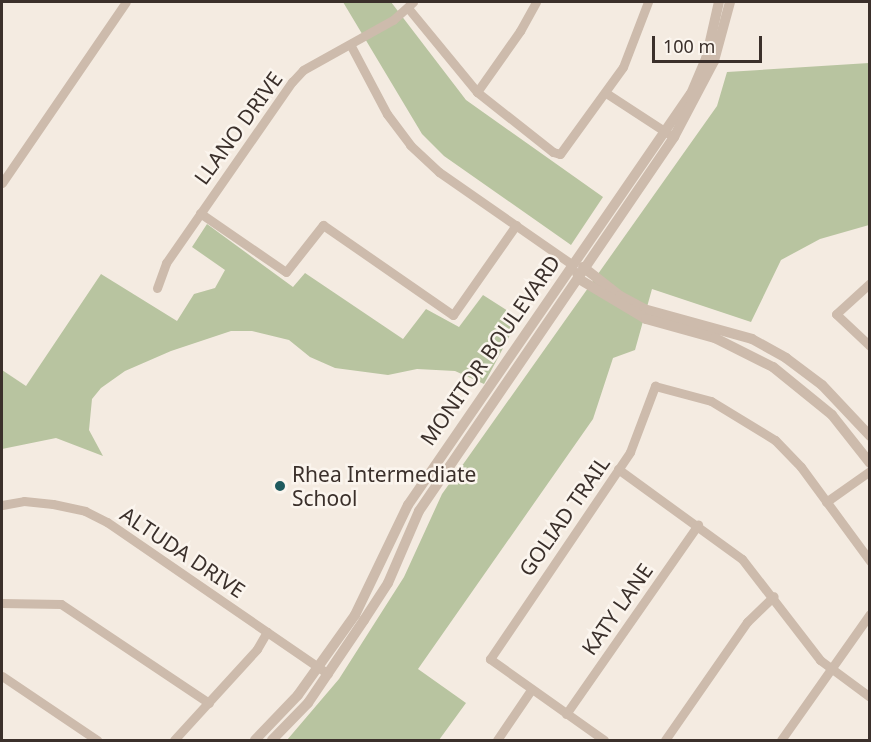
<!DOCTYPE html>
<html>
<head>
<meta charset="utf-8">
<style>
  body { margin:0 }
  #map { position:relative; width:871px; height:742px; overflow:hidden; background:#f4ebe1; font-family:"Noto Sans",sans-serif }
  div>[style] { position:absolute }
  .green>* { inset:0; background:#b8c4a0 }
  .minor>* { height:9px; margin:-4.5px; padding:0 4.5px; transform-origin:4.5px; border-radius:4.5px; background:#cdbbac }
  .tertiary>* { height:10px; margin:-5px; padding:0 5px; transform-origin:5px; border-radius:5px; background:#cdbbac }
  .dots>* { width:16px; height:16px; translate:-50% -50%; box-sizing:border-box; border:3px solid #fbf5ee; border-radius:50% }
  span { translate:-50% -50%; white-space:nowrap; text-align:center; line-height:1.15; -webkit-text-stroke:5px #fbf5ee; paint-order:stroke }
  .street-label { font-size:21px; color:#3b302b }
  .poi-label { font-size:21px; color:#3b302b }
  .left { translate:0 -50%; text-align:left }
  .frame { position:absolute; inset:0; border:3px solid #3b302b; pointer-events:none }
  .scale { position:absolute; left:652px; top:36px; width:110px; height:27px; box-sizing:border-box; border:3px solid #3b302b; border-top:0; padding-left:8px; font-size:18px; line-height:21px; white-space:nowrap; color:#3b302b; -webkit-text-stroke:4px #fbf5ee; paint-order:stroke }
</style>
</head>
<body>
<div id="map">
  <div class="green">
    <i style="clip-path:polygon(343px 2px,391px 2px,466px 100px,603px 197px,571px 245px,444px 156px,422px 134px)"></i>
    <i style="clip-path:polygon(869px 63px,869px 225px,820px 239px,781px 260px,751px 322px,652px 289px,635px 350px,613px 358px,593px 419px,418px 669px,466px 703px,439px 740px,287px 740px,339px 679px,404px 577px,442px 494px,717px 106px,727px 72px)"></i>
    <i style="clip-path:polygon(207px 224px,293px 287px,305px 273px,403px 339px,426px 309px,459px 327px,483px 295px,519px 318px,484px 384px,455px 371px,417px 369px,388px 375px,335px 368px,310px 357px,289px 340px,252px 331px,231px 331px,171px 351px,125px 371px,101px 388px,92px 399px,89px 430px,103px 456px,56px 438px,2px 449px,2px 370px,26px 386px,101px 274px,177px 321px,194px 294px,215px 288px,225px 270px,192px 247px)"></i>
  </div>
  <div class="minor">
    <i style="left:408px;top:8px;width:109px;rotate:50.6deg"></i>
    <i style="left:477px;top:92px;width:97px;rotate:38.3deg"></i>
    <i style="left:553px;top:152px;width:7px;rotate:16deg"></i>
    <i style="left:560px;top:154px;width:107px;rotate:-54.1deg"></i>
    <i style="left:623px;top:67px;width:70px;rotate:-69deg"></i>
    <i style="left:351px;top:46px;width:77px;rotate:62.1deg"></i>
    <i style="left:387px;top:114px;width:39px;rotate:53deg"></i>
    <i style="left:410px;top:145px;width:40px;rotate:43deg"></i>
    <i style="left:439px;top:172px;width:163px;rotate:34.8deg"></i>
    <i style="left:477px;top:92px;width:75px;rotate:-54.8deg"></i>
    <i style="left:520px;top:31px;width:33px;rotate:-61deg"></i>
    <i style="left:606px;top:93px;width:75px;rotate:33.1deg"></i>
    <i style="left:2px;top:183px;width:219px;rotate:-55.6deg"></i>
    <i style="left:200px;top:213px;width:104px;rotate:34.5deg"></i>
    <i style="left:286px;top:272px;width:60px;rotate:-51.8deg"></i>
    <i style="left:323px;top:225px;width:158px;rotate:34.7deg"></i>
    <i style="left:453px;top:315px;width:110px;rotate:-55deg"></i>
    <i style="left:870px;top:283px;width:46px;rotate:137.6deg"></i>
    <i style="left:836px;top:314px;width:47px;rotate:43.3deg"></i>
    <i style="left:157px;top:288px;width:27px;rotate:-70deg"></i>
    <i style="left:166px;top:263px;width:221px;rotate:-55.2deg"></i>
    <i style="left:292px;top:82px;width:16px;rotate:-47deg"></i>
    <i style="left:303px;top:70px;width:103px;rotate:-29.1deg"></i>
    <i style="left:393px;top:20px;width:27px;rotate:-42deg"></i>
    <i style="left:618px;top:469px;width:153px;rotate:36deg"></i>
    <i style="left:742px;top:559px;width:128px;rotate:52.3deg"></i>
    <i style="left:820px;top:660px;width:62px;rotate:36.5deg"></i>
    <i style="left:826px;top:502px;width:54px;rotate:-35.2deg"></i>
    <i style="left:2px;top:505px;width:22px;rotate:-10deg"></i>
    <i style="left:24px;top:501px;width:29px;rotate:6deg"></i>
    <i style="left:53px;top:504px;width:33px;rotate:12deg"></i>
    <i style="left:85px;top:511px;width:25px;rotate:27deg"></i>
    <i style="left:107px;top:522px;width:268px;rotate:34.5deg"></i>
    <i style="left:2px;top:603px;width:59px;rotate:1deg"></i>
    <i style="left:61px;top:604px;width:178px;rotate:33.8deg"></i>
    <i style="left:2px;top:676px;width:115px;rotate:34deg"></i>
    <i style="left:566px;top:714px;width:231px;rotate:-55.1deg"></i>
    <i style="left:174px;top:740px;width:123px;rotate:-47.6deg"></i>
    <i style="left:257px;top:649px;width:20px;rotate:-60deg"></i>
    <i style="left:497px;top:740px;width:60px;rotate:-55.8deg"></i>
    <i style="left:604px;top:740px;width:140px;rotate:-144.6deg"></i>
    <i style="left:490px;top:659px;width:250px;rotate:-55.9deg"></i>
    <i style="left:630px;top:452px;width:71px;rotate:-69.3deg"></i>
    <i style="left:655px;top:386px;width:58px;rotate:15deg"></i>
    <i style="left:711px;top:401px;width:75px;rotate:31.4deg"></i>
    <i style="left:775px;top:440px;width:37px;rotate:46deg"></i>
    <i style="left:801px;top:467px;width:117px;rotate:53.7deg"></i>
    <i style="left:665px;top:740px;width:144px;rotate:-55.2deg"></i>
    <i style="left:747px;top:622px;width:37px;rotate:-44deg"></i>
    <i style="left:781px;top:740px;width:154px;rotate:-54.8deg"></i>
  </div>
  <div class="tertiary">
    <i style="left:583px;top:267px;width:47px;rotate:38.1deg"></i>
    <i style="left:620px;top:296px;width:27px;rotate:28deg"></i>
    <i style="left:644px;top:309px;width:112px;rotate:15.5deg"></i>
    <i style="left:752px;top:339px;width:39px;rotate:29deg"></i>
    <i style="left:786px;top:358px;width:45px;rotate:36.9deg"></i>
    <i style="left:822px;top:385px;width:70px;rotate:46.7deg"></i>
    <i style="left:577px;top:273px;width:6px;rotate:72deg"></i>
    <i style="left:579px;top:279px;width:78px;rotate:30.8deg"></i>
    <i style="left:646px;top:319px;width:72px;rotate:15.4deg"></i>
    <i style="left:715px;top:338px;width:65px;rotate:26.6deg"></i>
    <i style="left:773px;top:367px;width:76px;rotate:39.1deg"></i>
    <i style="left:832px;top:415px;width:61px;rotate:51.6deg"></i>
    <i style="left:255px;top:740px;width:62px;rotate:-46.3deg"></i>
    <i style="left:298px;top:695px;width:98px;rotate:-54.5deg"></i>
    <i style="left:355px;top:615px;width:122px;rotate:-64.3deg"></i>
    <i style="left:408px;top:505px;width:499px;rotate:-55.5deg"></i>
    <i style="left:691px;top:94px;width:38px;rotate:-67deg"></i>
    <i style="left:706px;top:59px;width:58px;rotate:-77.2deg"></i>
    <i style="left:272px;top:740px;width:52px;rotate:-45.8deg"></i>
    <i style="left:308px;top:703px;width:100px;rotate:-56deg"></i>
    <i style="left:364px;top:620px;width:44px;rotate:-57deg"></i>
    <i style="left:388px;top:583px;width:78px;rotate:-66.7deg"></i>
    <i style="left:419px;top:511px;width:453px;rotate:-55.7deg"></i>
    <i style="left:674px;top:137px;width:86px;rotate:-62.2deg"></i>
    <i style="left:714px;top:61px;width:61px;rotate:-74.8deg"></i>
  </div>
  <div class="dots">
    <i style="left:280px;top:486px;background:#1f5a5e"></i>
  </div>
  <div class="street-label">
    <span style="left:238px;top:128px;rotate:-54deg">LLANO DRIVE</span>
    <span style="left:490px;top:350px;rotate:-55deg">MONITOR BOULEVARD</span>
    <span style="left:564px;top:516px;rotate:-55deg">GOLIAD TRAIL</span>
    <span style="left:183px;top:552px;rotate:34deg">ALTUDA DRIVE</span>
    <span style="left:617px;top:609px;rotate:-55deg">KATY LANE</span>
  </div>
  <div class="poi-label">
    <span class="left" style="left:292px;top:486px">Rhea Intermediate<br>School</span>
  </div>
  <div class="frame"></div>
  <div class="scale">100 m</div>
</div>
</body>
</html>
